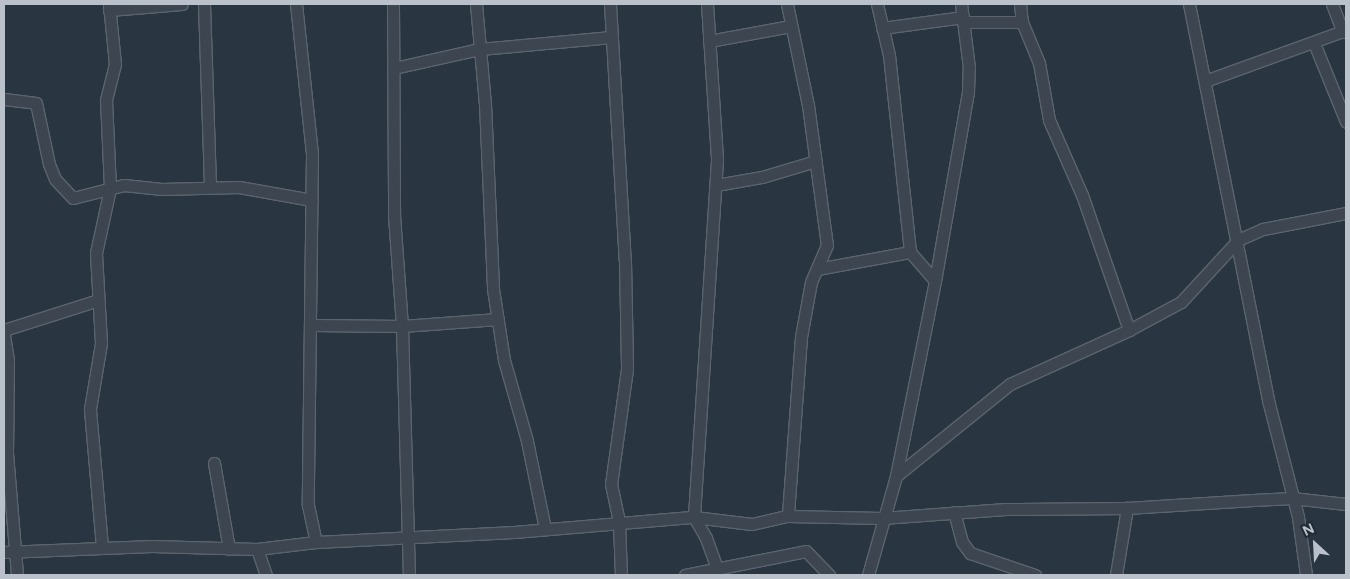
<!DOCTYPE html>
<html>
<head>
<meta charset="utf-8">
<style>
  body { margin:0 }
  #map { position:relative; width:1350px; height:579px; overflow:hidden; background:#293540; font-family:Figtree,sans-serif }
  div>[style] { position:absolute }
  .roads { filter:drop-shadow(1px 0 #5b646d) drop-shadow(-1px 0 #5b646d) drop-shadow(0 1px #5b646d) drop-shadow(0 -1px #5b646d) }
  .minor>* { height:11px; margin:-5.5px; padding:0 5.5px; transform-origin:5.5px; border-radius:5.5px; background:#3d4650 }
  span { translate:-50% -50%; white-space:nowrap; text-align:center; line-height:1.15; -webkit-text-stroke:4px #212b36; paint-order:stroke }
  .frame { position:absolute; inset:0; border:5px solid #bac1ca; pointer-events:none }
  .north { position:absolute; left:1290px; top:519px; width:50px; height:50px; -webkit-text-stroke:4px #212b36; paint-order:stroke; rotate:335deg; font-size:14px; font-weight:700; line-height:20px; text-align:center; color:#bac1ca }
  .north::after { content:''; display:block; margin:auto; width:18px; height:22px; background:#bac1ca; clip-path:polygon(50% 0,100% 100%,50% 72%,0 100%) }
</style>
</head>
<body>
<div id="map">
  <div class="roads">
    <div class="minor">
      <i style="left:204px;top:4px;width:183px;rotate:88.1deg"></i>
      <i style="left:296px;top:4px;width:151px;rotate:83.9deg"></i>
      <i style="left:312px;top:154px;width:351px;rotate:90.7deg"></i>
      <i style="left:308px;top:505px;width:38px;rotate:78deg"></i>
      <i style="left:393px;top:4px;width:211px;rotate:89.7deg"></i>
      <i style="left:394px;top:215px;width:111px;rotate:85.9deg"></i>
      <i style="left:402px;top:326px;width:249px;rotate:88.4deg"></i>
      <i style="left:476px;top:4px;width:100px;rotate:84.9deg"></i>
      <i style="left:485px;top:104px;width:185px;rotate:87.5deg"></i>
      <i style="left:493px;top:289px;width:72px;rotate:81.2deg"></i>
      <i style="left:504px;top:360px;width:84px;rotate:74.1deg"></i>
      <i style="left:527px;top:441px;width:90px;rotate:78.4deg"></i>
      <i style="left:610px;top:4px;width:257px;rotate:86.7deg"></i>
      <i style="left:625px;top:261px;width:108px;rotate:88.9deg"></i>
      <i style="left:627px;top:369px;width:116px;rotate:97.9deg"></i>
      <i style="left:611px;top:484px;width:40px;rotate:78deg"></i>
      <i style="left:619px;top:523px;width:52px;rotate:87.8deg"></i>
      <i style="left:707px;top:4px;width:156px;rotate:86.3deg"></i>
      <i style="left:717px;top:160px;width:358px;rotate:93.7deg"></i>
      <i style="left:694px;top:517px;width:24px;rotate:60deg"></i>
      <i style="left:706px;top:538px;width:33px;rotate:70deg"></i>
      <i style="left:787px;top:4px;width:103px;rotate:78.3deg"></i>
      <i style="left:808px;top:105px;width:141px;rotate:82.3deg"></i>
      <i style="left:827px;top:245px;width:40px;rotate:113.4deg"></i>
      <i style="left:811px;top:282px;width:56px;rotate:100.3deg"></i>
      <i style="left:801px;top:337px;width:179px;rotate:94.2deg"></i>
      <i style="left:877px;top:4px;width:52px;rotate:76.8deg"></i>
      <i style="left:889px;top:55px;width:198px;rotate:83.9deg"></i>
      <i style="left:910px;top:252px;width:38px;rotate:49deg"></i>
      <i style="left:1020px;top:4px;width:18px;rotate:84deg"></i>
      <i style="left:1022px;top:22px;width:44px;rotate:67.5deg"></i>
      <i style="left:1039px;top:63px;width:58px;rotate:80deg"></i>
      <i style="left:1049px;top:120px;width:82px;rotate:66.3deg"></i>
      <i style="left:1082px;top:195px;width:143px;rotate:70.8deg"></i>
      <i style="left:1189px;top:4px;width:404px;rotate:78.7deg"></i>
      <i style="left:1268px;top:400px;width:121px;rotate:75.6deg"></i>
      <i style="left:1298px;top:517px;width:59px;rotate:82.1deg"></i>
      <i style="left:1332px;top:4px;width:30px;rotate:69deg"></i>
      <i style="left:109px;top:10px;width:73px;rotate:-4.7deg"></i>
      <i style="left:963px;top:22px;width:59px"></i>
      <i style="left:882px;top:28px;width:82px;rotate:-7.7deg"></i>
      <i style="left:709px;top:41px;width:83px;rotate:-10.4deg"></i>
      <i style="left:1314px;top:43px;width:85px;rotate:67.9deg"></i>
      <i style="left:394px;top:68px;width:88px;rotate:-12.5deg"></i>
      <i style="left:480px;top:49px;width:132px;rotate:-5.2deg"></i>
      <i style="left:1205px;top:81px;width:150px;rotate:-19.9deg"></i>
      <i style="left:4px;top:99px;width:32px;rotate:7deg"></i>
      <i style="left:36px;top:103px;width:62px;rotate:78deg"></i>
      <i style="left:49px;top:164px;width:16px;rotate:68deg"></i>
      <i style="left:55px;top:179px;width:26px;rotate:47deg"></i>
      <i style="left:73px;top:198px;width:53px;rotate:-14.3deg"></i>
      <i style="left:124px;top:185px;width:38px;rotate:6deg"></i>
      <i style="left:162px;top:189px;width:77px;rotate:-1.5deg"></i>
      <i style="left:239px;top:187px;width:74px;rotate:10.1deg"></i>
      <i style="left:716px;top:185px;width:47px;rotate:-9.9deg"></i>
      <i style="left:762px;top:177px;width:56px;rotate:-16.5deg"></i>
      <i style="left:817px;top:269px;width:95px;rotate:-10.4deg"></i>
      <i style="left:312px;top:325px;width:90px;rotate:0.6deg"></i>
      <i style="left:402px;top:326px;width:96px;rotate:-4.2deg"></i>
      <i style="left:4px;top:330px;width:99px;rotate:-17.7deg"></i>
      <i style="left:4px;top:335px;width:25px;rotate:81deg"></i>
      <i style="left:8px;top:360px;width:93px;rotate:90.6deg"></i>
      <i style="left:7px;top:453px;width:122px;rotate:85.3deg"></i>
      <i style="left:214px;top:463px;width:87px;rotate:80.1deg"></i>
      <i style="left:896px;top:476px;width:146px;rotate:-38.9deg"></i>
      <i style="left:1010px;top:384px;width:131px;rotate:-24.4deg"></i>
      <i style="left:1129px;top:330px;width:59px;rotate:-28.3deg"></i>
      <i style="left:1181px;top:302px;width:84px;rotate:-47.4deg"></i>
      <i style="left:1238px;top:240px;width:27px;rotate:-24deg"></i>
      <i style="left:1263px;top:229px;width:85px;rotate:-10.9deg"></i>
      <i style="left:954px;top:512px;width:31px;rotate:75deg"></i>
      <i style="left:962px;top:542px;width:14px;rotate:54deg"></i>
      <i style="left:970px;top:553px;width:69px;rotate:18.7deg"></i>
      <i style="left:102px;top:547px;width:139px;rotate:-95deg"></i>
      <i style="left:90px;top:409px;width:67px;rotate:-80.5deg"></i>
      <i style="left:101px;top:343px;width:90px;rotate:-93.2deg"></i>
      <i style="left:96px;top:253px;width:66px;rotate:-77.8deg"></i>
      <i style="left:110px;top:188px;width:88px;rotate:-92.6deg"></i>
      <i style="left:106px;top:100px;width:37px;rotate:-76deg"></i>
      <i style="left:115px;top:64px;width:60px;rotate:-95.7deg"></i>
      <i style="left:257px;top:549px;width:28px;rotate:71deg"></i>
      <i style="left:4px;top:552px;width:148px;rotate:-2.3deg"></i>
      <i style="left:152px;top:546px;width:105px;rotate:1.6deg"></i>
      <i style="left:257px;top:549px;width:59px;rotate:-6.8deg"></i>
      <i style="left:316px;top:542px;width:198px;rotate:-2.9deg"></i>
      <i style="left:514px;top:532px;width:181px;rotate:-4.8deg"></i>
      <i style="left:694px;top:517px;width:58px;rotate:6.9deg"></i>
      <i style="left:752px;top:524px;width:37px;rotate:-13deg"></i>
      <i style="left:788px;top:516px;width:94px;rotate:1.2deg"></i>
      <i style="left:882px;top:518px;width:124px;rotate:-4.2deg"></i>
      <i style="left:1006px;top:509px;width:121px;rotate:-0.5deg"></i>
      <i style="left:1127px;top:508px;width:126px;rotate:-3.6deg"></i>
      <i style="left:1253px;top:500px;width:39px;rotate:-3deg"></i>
      <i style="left:1292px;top:498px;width:54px;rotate:6.3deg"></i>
      <i style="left:685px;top:575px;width:123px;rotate:-11.2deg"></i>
      <i style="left:806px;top:551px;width:33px;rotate:46deg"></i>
      <i style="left:868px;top:575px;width:103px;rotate:-74.2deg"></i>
      <i style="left:896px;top:476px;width:199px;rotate:-78.7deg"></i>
      <i style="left:935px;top:281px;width:193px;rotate:-80.1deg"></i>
      <i style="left:968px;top:91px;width:23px;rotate:-88deg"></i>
      <i style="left:969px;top:68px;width:64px;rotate:-97.1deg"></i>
      <i style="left:1116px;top:575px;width:68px;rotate:-80.7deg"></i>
    </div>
  </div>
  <div class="frame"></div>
  <div class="north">N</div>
</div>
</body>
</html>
